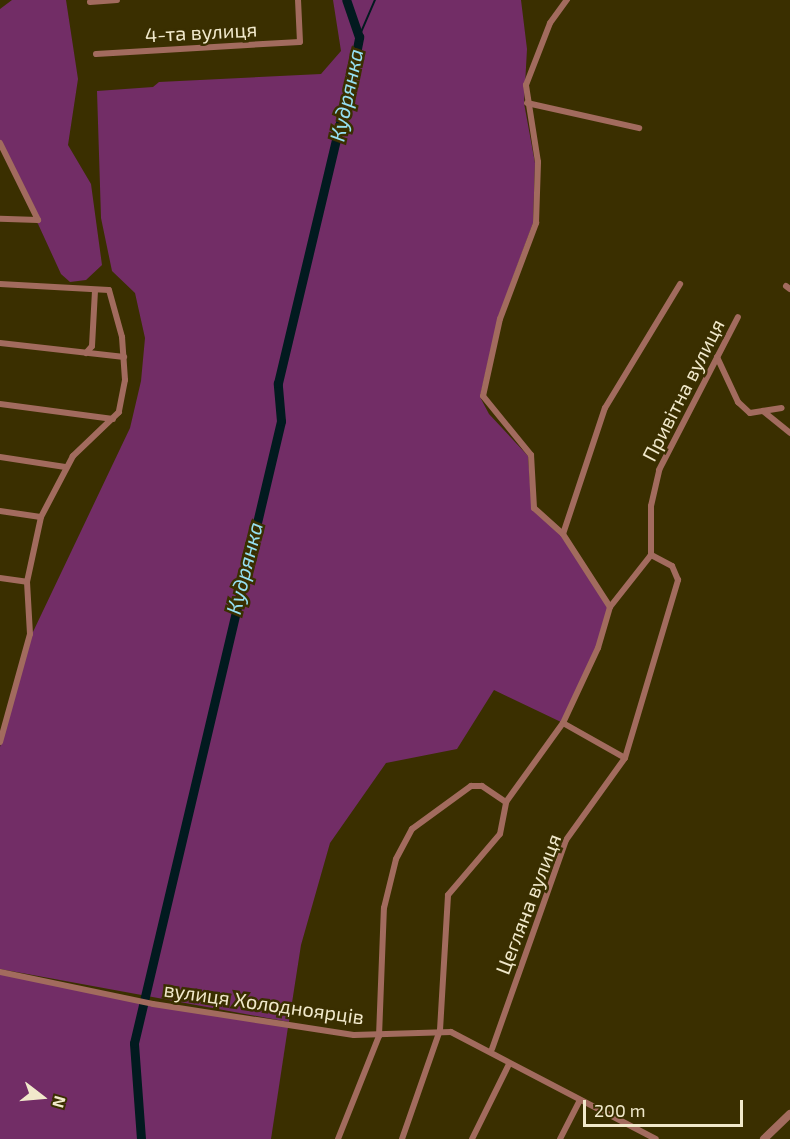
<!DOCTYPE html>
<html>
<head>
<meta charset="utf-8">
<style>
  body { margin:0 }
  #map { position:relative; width:790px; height:1139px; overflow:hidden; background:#3a2f00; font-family:"Exo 2",sans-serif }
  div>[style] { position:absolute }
  .green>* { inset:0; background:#722d66 }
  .stream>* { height:1.5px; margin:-0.75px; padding:0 0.75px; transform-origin:0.75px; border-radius:0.75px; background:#021a1f }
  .river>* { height:9px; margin:-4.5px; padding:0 4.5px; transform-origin:4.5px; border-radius:4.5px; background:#021a1f }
  .minor>* { height:6px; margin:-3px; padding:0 3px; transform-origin:3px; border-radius:3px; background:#a26b5e }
  .tertiary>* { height:8px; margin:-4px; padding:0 4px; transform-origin:4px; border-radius:4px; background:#a26b5e }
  span { translate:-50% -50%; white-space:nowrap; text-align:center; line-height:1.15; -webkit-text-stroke:5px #3a2f00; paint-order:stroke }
  .street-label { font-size:20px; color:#f1e9cb }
  .water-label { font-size:21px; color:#96e0f2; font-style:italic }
  .north { position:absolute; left:12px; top:1067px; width:60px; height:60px; -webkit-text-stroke:4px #3a2f00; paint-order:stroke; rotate:106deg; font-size:16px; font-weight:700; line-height:24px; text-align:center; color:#f1e9cb }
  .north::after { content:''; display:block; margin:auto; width:21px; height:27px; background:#f1e9cb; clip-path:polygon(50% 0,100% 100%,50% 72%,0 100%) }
  .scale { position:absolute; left:583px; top:1100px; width:160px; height:27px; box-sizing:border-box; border:3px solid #f1e9cb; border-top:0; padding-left:8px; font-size:18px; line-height:21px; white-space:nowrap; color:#f1e9cb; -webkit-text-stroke:4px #3a2f00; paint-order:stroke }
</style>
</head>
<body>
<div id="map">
  <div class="green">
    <i style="clip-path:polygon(12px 0,66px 0,78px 79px,68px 145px,91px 184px,102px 265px,86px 280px,70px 282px,61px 274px,0 141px,0 9px)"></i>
    <i style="clip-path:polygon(333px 0,521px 0,527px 49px,524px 103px,535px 163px,533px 223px,498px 318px,480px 397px,489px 414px,528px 456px,532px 509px,561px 535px,608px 607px,596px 647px,561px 722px,494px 690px,457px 749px,386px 763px,330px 843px,301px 945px,289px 1022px,0 969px,0 747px,32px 634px,130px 428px,141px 381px,145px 338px,135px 293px,112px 271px,101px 218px,97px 91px,153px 87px,159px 82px,321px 74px,341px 51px)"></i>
    <i style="clip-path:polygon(0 974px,288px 1027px,271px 1139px,0 1139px)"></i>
  </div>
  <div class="stream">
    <i style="left:359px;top:37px;width:40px;rotate:-66.6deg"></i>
  </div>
  <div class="river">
    <i style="left:141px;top:1139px;width:96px;rotate:-94.2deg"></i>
    <i style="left:134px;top:1043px;width:639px;rotate:-76.7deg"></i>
    <i style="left:281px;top:421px;width:38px;rotate:-95deg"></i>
    <i style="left:278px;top:383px;width:323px;rotate:-76.6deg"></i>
    <i style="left:353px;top:69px;width:33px;rotate:-79deg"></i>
    <i style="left:359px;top:37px;width:39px;rotate:-109deg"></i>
  </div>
  <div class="minor">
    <i style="left:90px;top:2px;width:27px;rotate:-4deg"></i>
    <i style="left:96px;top:54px;width:204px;rotate:-3.4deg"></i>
    <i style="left:300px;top:42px;width:42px;rotate:-92.7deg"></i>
    <i style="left:527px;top:103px;width:115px;rotate:12.6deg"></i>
    <i style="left:0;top:143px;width:86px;rotate:63.7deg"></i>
    <i style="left:38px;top:220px;width:38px;rotate:-178deg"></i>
    <i style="left:0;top:284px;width:109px;rotate:3.2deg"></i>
    <i style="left:109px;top:290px;width:49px;rotate:74.5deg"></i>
    <i style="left:122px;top:337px;width:43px;rotate:86deg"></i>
    <i style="left:125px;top:380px;width:33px;rotate:101deg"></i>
    <i style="left:119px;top:412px;width:64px;rotate:136.3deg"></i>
    <i style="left:73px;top:456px;width:69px;rotate:117.7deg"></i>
    <i style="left:41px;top:517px;width:66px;rotate:102.2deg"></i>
    <i style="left:27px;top:582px;width:52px;rotate:86.7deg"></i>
    <i style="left:30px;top:634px;width:112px;rotate:105.5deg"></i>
    <i style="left:786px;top:286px;width:5px;rotate:37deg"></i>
    <i style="left:0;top:343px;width:125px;rotate:6.4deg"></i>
    <i style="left:86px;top:353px;width:9px;rotate:-49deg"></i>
    <i style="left:92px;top:346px;width:55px;rotate:-86.9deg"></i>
    <i style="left:717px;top:357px;width:50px;rotate:65deg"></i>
    <i style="left:738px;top:402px;width:16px;rotate:43deg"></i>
    <i style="left:750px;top:413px;width:32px;rotate:-9deg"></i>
    <i style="left:0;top:404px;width:114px;rotate:7.6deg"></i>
    <i style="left:763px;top:411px;width:35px;rotate:39deg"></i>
    <i style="left:0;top:457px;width:66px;rotate:8.7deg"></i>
    <i style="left:0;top:511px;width:41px;rotate:8.3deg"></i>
    <i style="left:563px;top:534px;width:133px;rotate:-71.6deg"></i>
    <i style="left:605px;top:408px;width:145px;rotate:-58.8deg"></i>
    <i style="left:0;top:578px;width:27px;rotate:8deg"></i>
    <i style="left:610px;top:607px;width:66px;rotate:-51.7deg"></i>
    <i style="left:651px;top:555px;width:49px;rotate:-90deg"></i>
    <i style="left:651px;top:506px;width:37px;rotate:-77deg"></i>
    <i style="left:659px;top:470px;width:172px;rotate:-62.7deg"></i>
    <i style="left:563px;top:723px;width:71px;rotate:29.4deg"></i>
    <i style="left:0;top:972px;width:156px;rotate:11.8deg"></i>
    <i style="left:153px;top:1004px;width:203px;rotate:8.8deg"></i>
    <i style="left:354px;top:1035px;width:97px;rotate:-1.8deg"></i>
    <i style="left:451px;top:1032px;width:231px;rotate:27.6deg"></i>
    <i style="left:492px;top:1049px;width:222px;rotate:-70.5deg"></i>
    <i style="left:566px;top:840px;width:101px;rotate:-54.3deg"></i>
    <i style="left:625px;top:758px;width:186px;rotate:-73.4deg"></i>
    <i style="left:678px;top:580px;width:15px;rotate:-113deg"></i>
    <i style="left:672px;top:566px;width:24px;rotate:-152deg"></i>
    <i style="left:338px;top:1139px;width:111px;rotate:-68.3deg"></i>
    <i style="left:379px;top:1036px;width:128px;rotate:-87.8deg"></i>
    <i style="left:384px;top:908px;width:50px;rotate:-76.2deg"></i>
    <i style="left:396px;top:859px;width:34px;rotate:-62deg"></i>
    <i style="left:412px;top:829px;width:73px;rotate:-36.1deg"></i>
    <i style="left:471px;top:786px;width:11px"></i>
    <i style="left:482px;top:786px;width:29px;rotate:34deg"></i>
    <i style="left:402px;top:1139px;width:115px;rotate:-70.8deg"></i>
    <i style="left:440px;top:1030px;width:135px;rotate:-86.6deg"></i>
    <i style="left:448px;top:895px;width:80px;rotate:-49.6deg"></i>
    <i style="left:500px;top:834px;width:33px;rotate:-79deg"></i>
    <i style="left:506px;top:802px;width:97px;rotate:-54.2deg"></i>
    <i style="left:563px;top:723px;width:83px;rotate:-65deg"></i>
    <i style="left:598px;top:648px;width:43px;rotate:-73.7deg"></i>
    <i style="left:610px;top:607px;width:87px;rotate:-122.8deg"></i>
    <i style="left:563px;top:534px;width:39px;rotate:-138deg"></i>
    <i style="left:534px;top:508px;width:53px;rotate:-93.2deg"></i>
    <i style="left:531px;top:455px;width:76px;rotate:-129.1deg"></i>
    <i style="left:483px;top:396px;width:79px;rotate:-77.6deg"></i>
    <i style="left:500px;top:319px;width:103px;rotate:-69.4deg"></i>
    <i style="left:536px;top:223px;width:61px;rotate:-88.1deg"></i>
    <i style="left:538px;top:162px;width:78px;rotate:-98.9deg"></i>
    <i style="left:526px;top:85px;width:66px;rotate:-68.8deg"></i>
    <i style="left:550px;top:23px;width:29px;rotate:-54deg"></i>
    <i style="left:472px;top:1139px;width:84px;rotate:-63.7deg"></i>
    <i style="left:560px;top:1139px;width:44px;rotate:-62.9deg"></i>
  </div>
  <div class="tertiary">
    <i style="left:764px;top:1139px;width:36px;rotate:-44deg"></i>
  </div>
  <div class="street-label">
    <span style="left:201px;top:32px;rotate:-3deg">4-та вулиця</span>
    <span style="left:683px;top:390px;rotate:-63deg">Привітна вулиця</span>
    <span style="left:528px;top:904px;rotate:-69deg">Цегляна вулиця</span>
    <span style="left:264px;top:1003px;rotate:8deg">вулиця Холодноярців</span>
  </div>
  <div class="water-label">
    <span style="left:346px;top:95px;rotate:-78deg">Кудрянка</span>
    <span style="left:244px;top:568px;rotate:-76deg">Кудрянка</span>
  </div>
  <div class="north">N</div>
  <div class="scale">200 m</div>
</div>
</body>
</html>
